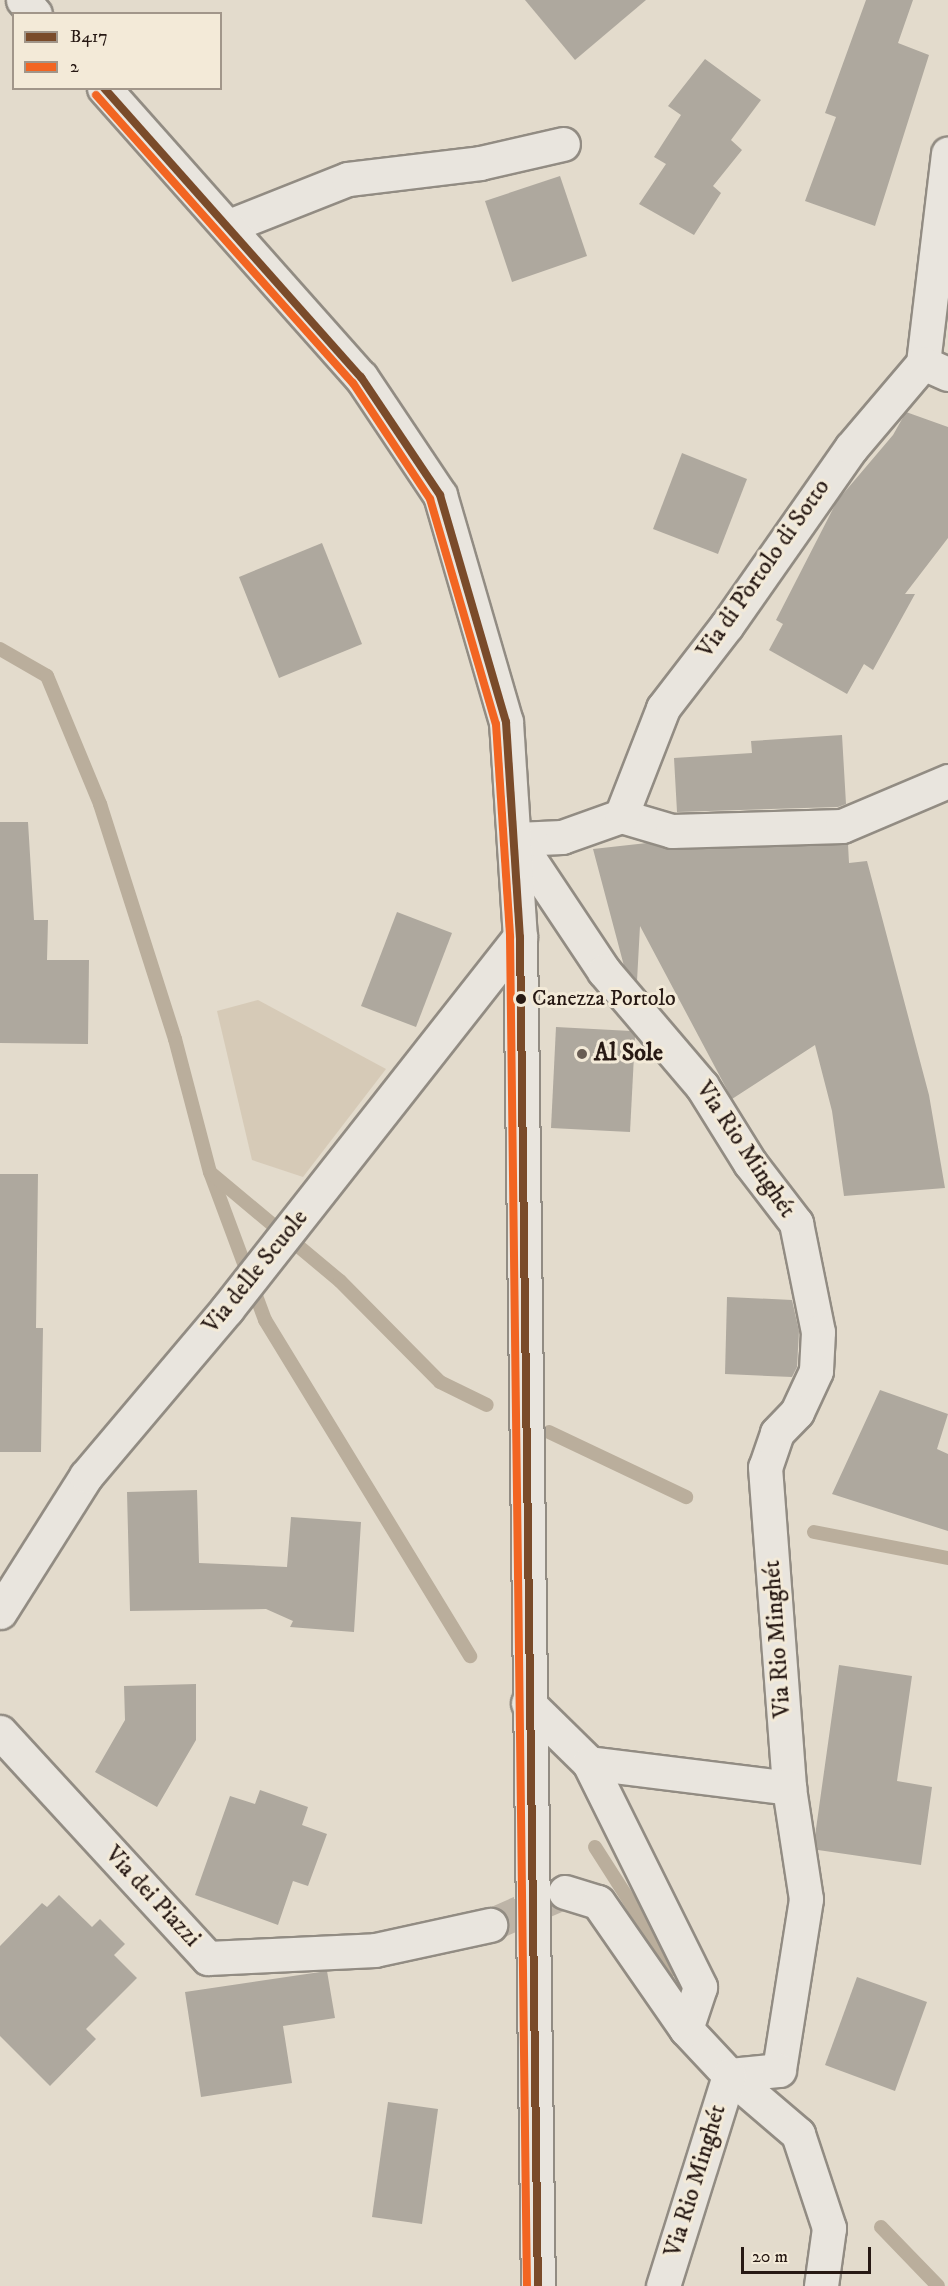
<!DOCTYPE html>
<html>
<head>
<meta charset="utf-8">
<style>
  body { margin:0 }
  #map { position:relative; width:948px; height:2286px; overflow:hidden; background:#e3dbcc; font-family:"IM FELL DW Pica",serif }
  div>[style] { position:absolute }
  .green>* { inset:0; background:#d6cab7 }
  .stream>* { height:14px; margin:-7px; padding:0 7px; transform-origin:7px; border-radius:7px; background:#baae9c }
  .building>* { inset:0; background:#aea89e }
  .minor-tunnel>* { height:33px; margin-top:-16.5px; transform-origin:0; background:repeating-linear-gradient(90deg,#bdb4a7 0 33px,transparent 0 49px) }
  .roads { filter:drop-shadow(2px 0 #928c83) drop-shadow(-2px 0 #928c83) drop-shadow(0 2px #928c83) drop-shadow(0 -2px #928c83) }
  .minor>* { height:33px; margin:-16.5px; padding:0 16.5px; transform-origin:16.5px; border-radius:16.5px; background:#e9e5de }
  .secondary>* { height:33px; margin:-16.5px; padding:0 16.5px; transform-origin:16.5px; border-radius:16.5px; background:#e9e5de }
  .bus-1>* { height:8px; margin:-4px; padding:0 4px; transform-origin:4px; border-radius:4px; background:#7a4b2a }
  .bus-2>* { height:8px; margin:-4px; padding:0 4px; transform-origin:4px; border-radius:4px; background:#f26522 }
  .dots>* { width:16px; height:16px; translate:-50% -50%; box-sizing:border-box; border:3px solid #f3ead8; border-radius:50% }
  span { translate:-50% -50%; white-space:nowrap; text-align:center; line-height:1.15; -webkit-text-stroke:6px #f3ead8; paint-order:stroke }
  .bus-label { font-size:22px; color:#271914 }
  .left { translate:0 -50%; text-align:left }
  .street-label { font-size:24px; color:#271914 }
  .poi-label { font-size:24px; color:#271914; font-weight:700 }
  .legend { position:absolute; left:12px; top:12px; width:210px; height:78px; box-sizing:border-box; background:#f3ead8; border:2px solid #a1968a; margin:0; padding:8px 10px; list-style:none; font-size:18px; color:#271914 }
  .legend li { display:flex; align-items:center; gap:12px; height:30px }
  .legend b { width:30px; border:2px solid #a1968a }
  .scale { position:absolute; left:741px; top:2247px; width:130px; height:27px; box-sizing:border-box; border:3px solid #271914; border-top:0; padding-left:8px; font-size:18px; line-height:21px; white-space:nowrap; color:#271914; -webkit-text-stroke:4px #f3ead8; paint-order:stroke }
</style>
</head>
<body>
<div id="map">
  <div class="green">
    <i style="clip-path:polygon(258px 1000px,386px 1069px,303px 1177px,252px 1160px,217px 1011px)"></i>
  </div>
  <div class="stream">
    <i style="left:0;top:649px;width:54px;rotate:29.9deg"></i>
    <i style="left:47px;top:676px;width:139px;rotate:67.5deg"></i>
    <i style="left:100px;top:804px;width:247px;rotate:72.3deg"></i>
    <i style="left:175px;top:1039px;width:138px;rotate:75.3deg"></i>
    <i style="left:210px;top:1172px;width:158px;rotate:69.6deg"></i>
    <i style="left:265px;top:1320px;width:394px;rotate:58.6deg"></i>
    <i style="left:212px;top:1174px;width:167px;rotate:39.9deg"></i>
    <i style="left:340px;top:1281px;width:142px;rotate:45.3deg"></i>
    <i style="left:440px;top:1382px;width:52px;rotate:26.1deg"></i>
    <i style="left:549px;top:1432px;width:152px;rotate:25.4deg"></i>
    <i style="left:814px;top:1532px;width:136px;rotate:11deg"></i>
    <i style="left:595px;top:1847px;width:145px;rotate:57.4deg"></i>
    <i style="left:881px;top:2227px;width:82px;rotate:46deg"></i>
  </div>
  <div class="building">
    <i style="clip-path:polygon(525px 0,646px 0,575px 60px)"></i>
    <i style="clip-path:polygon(866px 0,913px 0,898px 43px,929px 55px,875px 226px,805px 201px,836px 117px,825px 113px)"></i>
    <i style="clip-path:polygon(705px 59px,761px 100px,731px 140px,742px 150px,713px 186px,721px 193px,694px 235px,639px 204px,666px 164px,654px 157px,681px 115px,668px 106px)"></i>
    <i style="clip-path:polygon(560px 176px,587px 256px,512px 282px,485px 201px)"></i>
    <i style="clip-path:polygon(906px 412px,948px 427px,948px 538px,905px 594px,915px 594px,873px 670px,864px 664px,847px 694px,769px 650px,783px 624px,776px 620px,837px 501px,893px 435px)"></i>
    <i style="clip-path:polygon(682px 453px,747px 479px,718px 554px,653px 529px)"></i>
    <i style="clip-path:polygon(322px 543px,362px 644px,279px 678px,239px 577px)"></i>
    <i style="clip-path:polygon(842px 735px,846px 804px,838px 807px,677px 812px,674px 758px,752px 753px,751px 741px)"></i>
    <i style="clip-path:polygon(0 822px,28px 822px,34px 920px,48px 920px,47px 960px,89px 960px,88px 1044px,0 1043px)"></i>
    <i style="clip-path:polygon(647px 843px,673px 850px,848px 844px,849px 863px,867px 861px,929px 1095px,945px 1188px,844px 1196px,832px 1111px,815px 1045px,732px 1099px,640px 926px,637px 981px,624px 966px,593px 849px)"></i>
    <i style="clip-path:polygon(397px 912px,452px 933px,416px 1027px,361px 1006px)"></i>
    <i style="clip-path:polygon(556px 1027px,631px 1031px,635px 1036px,630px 1132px,551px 1128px)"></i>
    <i style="clip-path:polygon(0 1174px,38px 1174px,36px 1328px,43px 1328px,41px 1452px,0 1452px)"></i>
    <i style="clip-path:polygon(727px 1297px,792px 1300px,799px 1331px,797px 1367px,792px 1377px,725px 1374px)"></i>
    <i style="clip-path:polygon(880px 1390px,948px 1414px,937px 1449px,948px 1454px,948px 1531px,832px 1494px)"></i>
    <i style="clip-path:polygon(197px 1490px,199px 1563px,287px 1567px,291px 1517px,361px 1522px,354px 1632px,290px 1627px,293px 1621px,266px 1609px,130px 1611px,127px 1492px)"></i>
    <i style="clip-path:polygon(839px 1665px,912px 1676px,897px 1781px,932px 1787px,921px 1865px,818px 1850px,815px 1836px)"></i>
    <i style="clip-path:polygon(196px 1684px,196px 1740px,157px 1807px,95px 1772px,125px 1720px,124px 1686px)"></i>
    <i style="clip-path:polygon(260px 1790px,308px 1807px,302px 1825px,327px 1834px,308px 1886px,293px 1881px,278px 1925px,195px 1895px,230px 1796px,255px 1804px)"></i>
    <i style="clip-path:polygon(59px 1895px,92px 1927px,100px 1919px,125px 1944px,114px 1955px,137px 1978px,86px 2029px,96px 2039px,50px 2086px,0 2036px,0 1946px,42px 1903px,47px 1907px)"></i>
    <i style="clip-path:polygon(327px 1971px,335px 2018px,283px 2026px,292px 2083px,201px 2097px,185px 1992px)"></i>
    <i style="clip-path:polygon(857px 1977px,927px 2002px,895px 2091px,825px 2065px)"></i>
    <i style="clip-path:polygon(388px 2102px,438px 2109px,422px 2224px,372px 2217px)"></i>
  </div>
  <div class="minor-tunnel">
    <i style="left:490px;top:1925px;width:82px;rotate:-23.7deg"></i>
  </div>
  <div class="roads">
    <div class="minor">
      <i style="left:229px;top:226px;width:128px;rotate:-21.6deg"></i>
      <i style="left:348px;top:179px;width:133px;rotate:-6.9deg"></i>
      <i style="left:480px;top:163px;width:85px;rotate:-12.9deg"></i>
      <i style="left:923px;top:363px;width:211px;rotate:-83.2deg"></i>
      <i style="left:621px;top:816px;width:53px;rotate:16.4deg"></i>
      <i style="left:672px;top:831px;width:170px;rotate:-1.7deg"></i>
      <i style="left:842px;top:826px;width:115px;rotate:-23deg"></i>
      <i style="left:516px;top:839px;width:159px;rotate:56.3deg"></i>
      <i style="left:604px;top:971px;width:151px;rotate:49.6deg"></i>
      <i style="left:702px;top:1086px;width:91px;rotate:58.1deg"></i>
      <i style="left:750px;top:1163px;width:76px;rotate:52.5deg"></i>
      <i style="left:796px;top:1223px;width:111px;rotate:78.6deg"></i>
      <i style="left:818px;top:1332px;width:39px;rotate:93deg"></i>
      <i style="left:816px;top:1371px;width:45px;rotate:114.9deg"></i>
      <i style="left:797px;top:1412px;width:29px;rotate:134deg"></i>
      <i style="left:777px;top:1433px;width:36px;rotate:109deg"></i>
      <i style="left:765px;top:1467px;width:322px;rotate:85.7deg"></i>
      <i style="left:789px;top:1788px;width:112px;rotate:81.3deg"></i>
      <i style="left:806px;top:1899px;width:173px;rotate:99deg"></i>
      <i style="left:779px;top:2070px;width:50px;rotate:174.3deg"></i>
      <i style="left:516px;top:839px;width:46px;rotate:-2.5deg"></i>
      <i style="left:562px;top:837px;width:63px;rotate:-19.6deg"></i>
      <i style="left:621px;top:816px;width:116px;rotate:-68.7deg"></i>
      <i style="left:663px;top:708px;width:105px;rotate:-52.4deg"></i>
      <i style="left:727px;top:625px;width:216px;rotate:-55deg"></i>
      <i style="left:851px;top:448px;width:111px;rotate:-49.7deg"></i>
      <i style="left:923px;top:363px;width:27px;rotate:24deg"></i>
      <i style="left:0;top:1612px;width:161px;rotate:-57.7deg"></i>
      <i style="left:86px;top:1476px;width:219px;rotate:-49.8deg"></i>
      <i style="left:227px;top:1309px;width:474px;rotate:-51.8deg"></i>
      <i style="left:528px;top:1703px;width:86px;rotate:44.5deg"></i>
      <i style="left:589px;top:1763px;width:202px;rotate:7.1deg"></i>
      <i style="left:0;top:1732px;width:307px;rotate:47.4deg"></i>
      <i style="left:208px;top:1958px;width:167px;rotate:-2.7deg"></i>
      <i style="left:375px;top:1950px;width:118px;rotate:-12.3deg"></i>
      <i style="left:589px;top:1763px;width:250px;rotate:63.6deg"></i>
      <i style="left:700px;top:1987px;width:44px;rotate:108.4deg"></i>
      <i style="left:686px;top:2029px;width:63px;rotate:46.9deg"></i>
      <i style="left:729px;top:2075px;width:91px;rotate:40.5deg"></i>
      <i style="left:798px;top:2134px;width:99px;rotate:71.7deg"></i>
      <i style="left:829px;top:2228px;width:59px;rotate:97.9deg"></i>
      <i style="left:565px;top:1892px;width:34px;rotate:17deg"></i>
      <i style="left:598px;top:1902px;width:155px;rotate:55.3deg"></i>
      <i style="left:663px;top:2286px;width:221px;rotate:-72.6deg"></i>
    </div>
    <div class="secondary">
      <i style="left:23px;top:0;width:18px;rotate:49deg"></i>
      <i style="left:104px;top:88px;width:387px;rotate:48.4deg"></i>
      <i style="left:361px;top:377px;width:142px;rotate:56.2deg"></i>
      <i style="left:440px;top:495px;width:236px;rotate:73.8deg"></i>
      <i style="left:506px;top:722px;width:215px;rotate:86.3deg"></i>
      <i style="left:520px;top:937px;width:1349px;rotate:89.24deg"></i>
    </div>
  </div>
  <div class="bus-1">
    <i style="left:104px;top:88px;width:387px;rotate:48.4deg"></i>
    <i style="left:361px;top:377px;width:142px;rotate:56.2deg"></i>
    <i style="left:440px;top:495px;width:236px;rotate:73.8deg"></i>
    <i style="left:506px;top:722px;width:215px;rotate:86.3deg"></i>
    <i style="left:520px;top:937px;width:1349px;rotate:89.24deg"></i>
  </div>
  <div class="bus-2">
    <i style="left:96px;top:95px;width:386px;rotate:48.3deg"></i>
    <i style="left:353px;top:383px;width:139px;rotate:56.4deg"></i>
    <i style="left:430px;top:499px;width:234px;rotate:73.7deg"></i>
    <i style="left:496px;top:724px;width:213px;rotate:86.2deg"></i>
    <i style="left:510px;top:937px;width:1349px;rotate:89.28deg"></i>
  </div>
  <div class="dots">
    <i style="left:521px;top:999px;background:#271914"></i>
    <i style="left:582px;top:1054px;background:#695d54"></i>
  </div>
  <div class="bus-label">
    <span class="left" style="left:532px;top:999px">Canezza Portolo</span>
  </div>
  <div class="street-label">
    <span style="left:764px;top:569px;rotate:-55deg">Via di Pòrtolo di Sotto</span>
    <span style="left:745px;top:1150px;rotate:56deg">Via Rio Minghét</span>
    <span style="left:256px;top:1272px;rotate:-51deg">Via delle Scuole</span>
    <span style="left:778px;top:1639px;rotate:-94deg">Via Rio Minghét</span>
    <span style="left:152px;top:1897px;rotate:47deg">Via dei Piazzi</span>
    <span style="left:696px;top:2181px;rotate:-73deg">Via Rio Minghét</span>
  </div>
  <div class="poi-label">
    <span class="left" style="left:594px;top:1054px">Al Sole</span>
  </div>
  <ul class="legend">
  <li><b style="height:8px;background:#7a4b2a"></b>B417</li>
  <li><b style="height:8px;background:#f26522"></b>2</li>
  </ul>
  <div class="scale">20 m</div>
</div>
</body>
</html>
